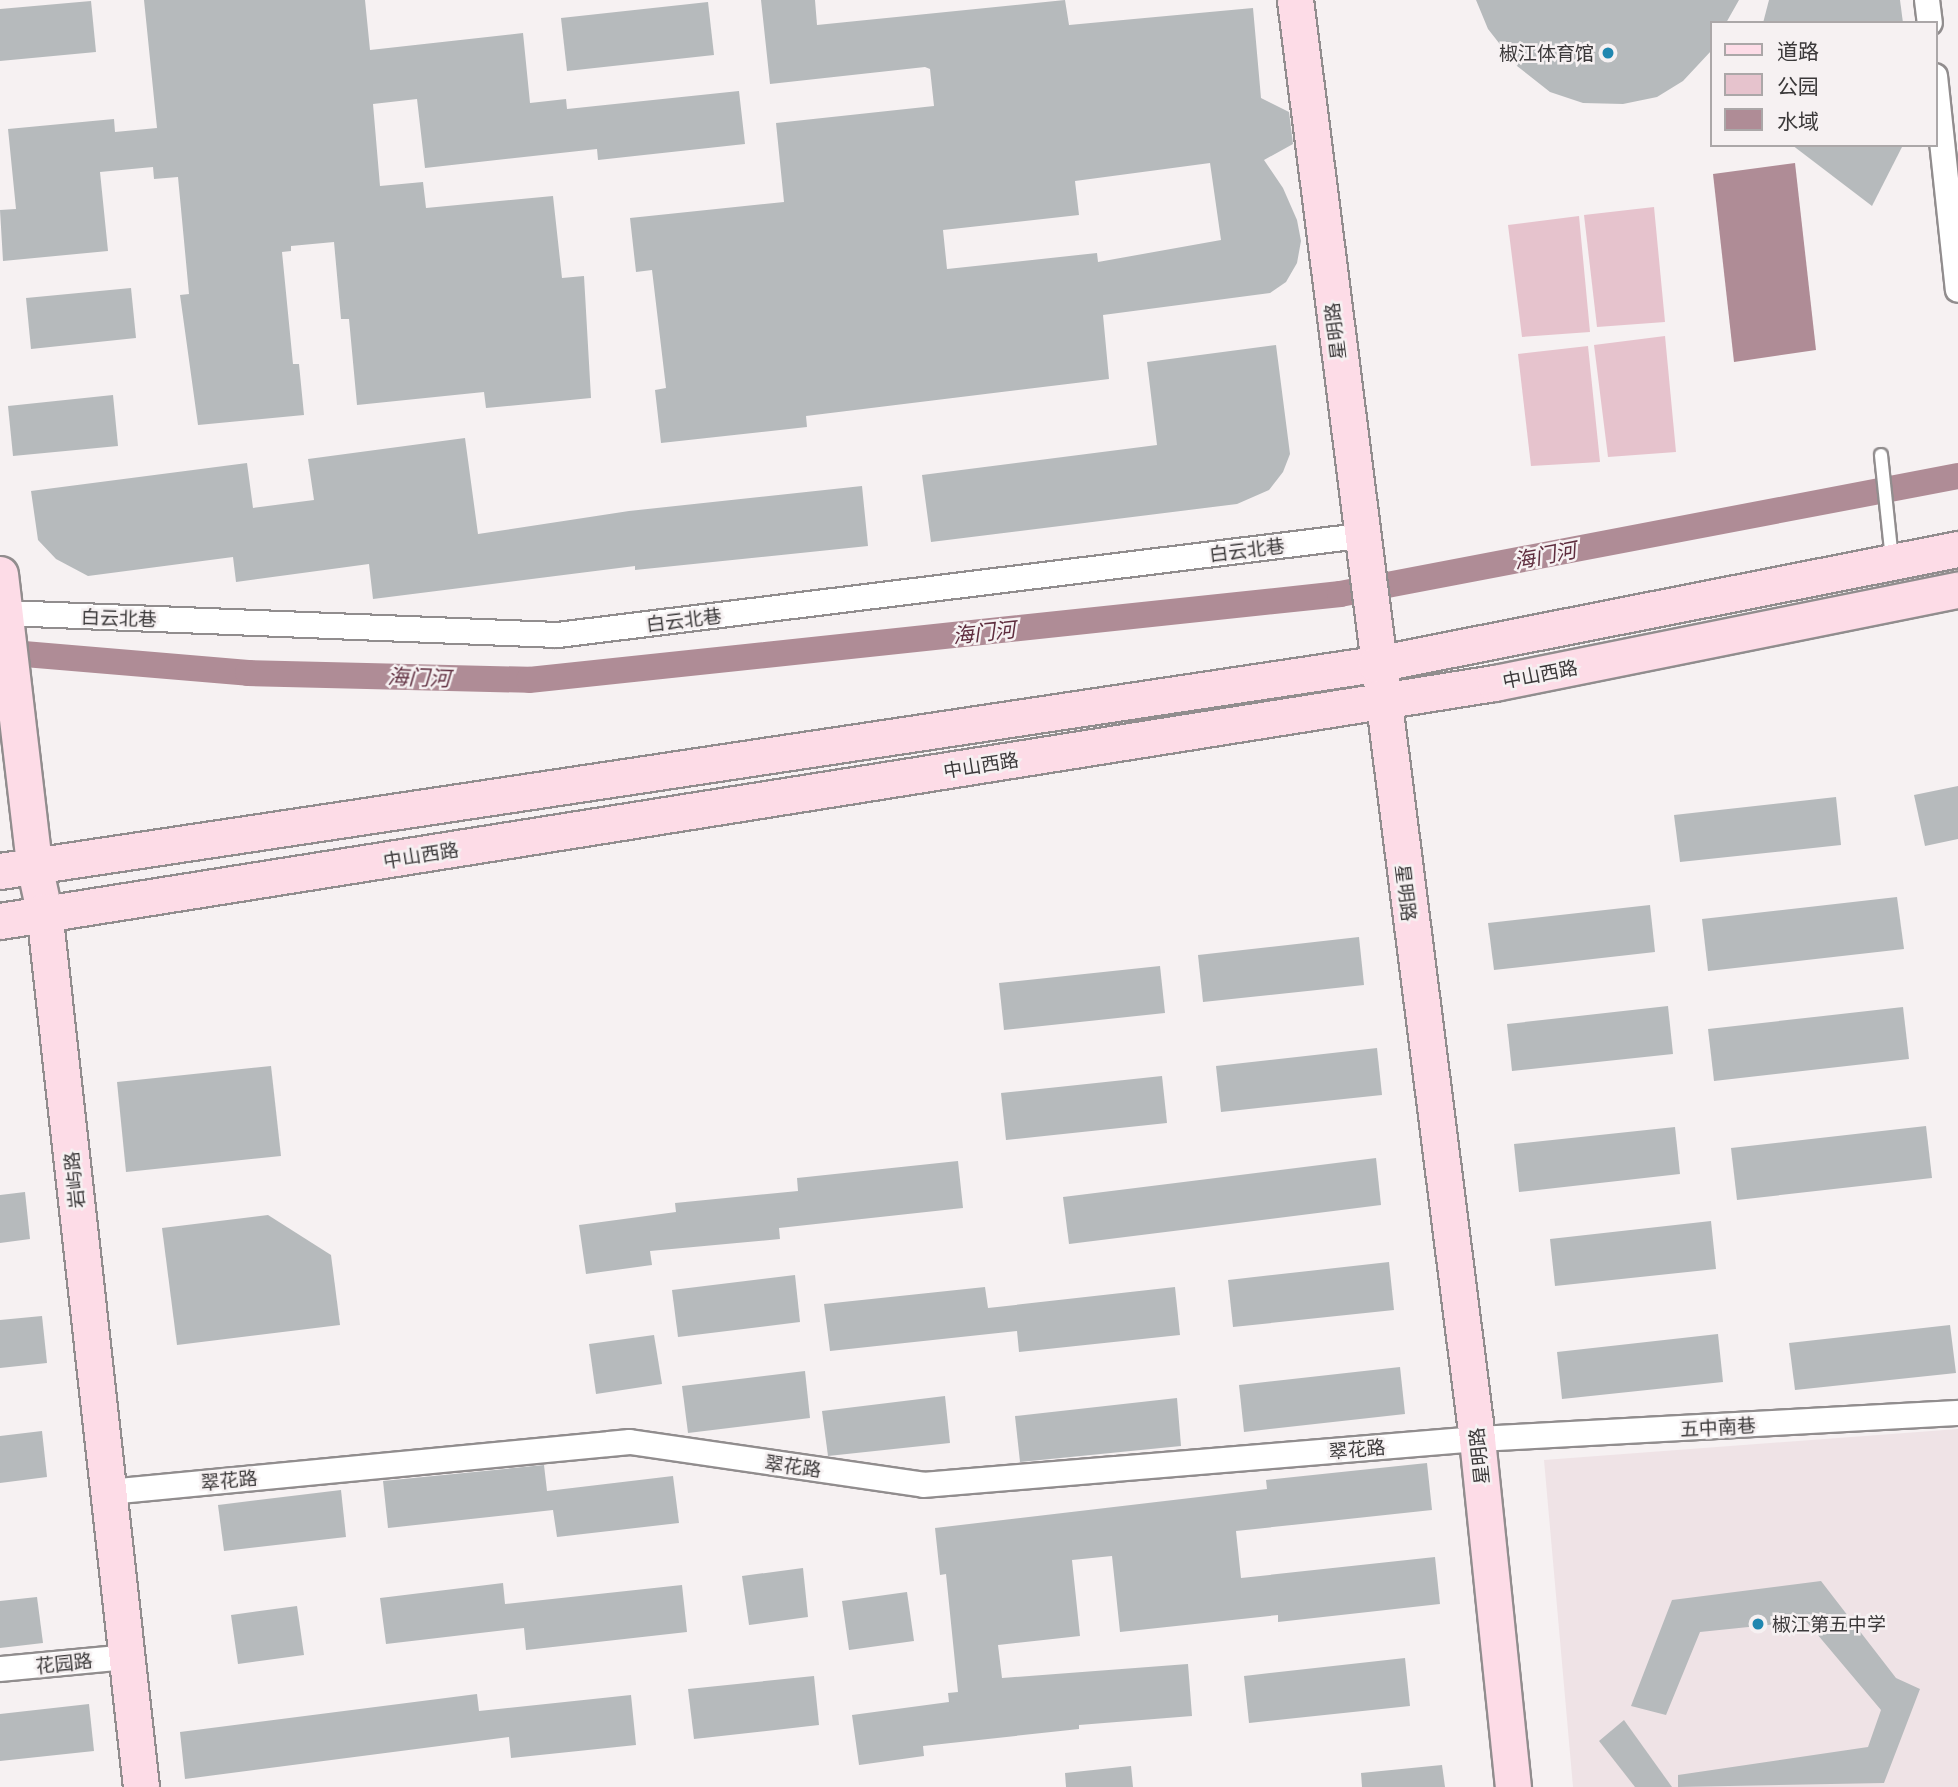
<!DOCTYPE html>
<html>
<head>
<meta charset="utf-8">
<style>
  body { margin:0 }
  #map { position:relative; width:1958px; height:1787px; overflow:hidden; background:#f6f1f2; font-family:Commissioner,"Noto Sans SC",sans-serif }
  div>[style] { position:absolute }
  .built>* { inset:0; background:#efe3e6 }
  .green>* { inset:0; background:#e6c3cd }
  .water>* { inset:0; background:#af8c96 }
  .canal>* { height:26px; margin:-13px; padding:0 13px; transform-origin:13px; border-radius:13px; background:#af8c96 }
  .building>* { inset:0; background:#b6babc }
  .roads { filter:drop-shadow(2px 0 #918d8e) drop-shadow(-2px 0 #918d8e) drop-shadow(0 2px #918d8e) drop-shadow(0 -2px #918d8e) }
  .lane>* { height:12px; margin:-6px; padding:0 6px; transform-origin:6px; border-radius:6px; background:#fff }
  .street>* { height:24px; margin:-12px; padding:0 12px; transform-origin:12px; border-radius:12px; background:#fff }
  .secondary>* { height:35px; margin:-17.5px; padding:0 17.5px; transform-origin:17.5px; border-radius:17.5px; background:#fddce7 }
  .dots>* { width:19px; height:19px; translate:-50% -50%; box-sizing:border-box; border:4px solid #f6f1f2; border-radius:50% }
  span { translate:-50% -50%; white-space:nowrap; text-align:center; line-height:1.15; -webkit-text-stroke:5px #f6f1f2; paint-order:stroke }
  .poi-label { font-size:19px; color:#3b393a }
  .right { translate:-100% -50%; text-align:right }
  .left { translate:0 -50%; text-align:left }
  .street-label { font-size:19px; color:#3b393a }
  .water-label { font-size:21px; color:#5e2d3e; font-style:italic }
  .legend { position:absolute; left:1710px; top:21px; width:228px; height:126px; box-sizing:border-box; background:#f6f1f2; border:2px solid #aba7a8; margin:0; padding:9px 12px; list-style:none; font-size:21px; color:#3b393a }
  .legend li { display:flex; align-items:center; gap:14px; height:35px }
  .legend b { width:35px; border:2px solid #aba7a8 }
</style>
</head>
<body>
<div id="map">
  <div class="built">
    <i style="clip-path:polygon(1958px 1429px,1958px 1787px,1573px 1787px,1544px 1460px)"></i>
  </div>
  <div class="green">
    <i style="clip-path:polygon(1654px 207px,1665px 322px,1597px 327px,1584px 215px)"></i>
    <i style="clip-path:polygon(1579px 216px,1590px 332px,1522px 337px,1508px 225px)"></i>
    <i style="clip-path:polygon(1665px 336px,1676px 452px,1608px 457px,1594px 345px)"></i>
    <i style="clip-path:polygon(1588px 346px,1600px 462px,1531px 466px,1518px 354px)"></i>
  </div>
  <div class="water">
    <i style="clip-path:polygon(1795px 163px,1816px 350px,1734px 362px,1713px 174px)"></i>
  </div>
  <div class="canal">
    <i style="left:0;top:652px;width:249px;rotate:4.8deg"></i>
    <i style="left:248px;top:673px;width:281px;rotate:1.4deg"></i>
    <i style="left:529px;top:680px;width:816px;rotate:-6.05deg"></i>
    <i style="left:1340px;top:594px;width:629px;rotate:-10.81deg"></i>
  </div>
  <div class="building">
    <i style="clip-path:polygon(144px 0,365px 0,370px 50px,523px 33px,530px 103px,566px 99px,567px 109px,739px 91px,745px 144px,598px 160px,597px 149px,425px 168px,417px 99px,373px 104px,380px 186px,423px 182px,426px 208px,553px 196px,562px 278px,584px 276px,591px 398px,486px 408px,484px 392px,357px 405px,349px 319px,341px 319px,334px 242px,291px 246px,291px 251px,282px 252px,293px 364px,299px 364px,304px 415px,198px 425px,180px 295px,189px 294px,178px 177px,154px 179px,153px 167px,100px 172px,108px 251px,3px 261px,0 210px,16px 209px,8px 129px,114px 119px,115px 132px,157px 128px)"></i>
    <i style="clip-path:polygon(evenodd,761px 0,815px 0,817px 25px,1065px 0,1069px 25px,1253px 8px,1261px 98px,1289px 112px,1293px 144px,1264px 160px,1283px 188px,1297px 220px,1301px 241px,1297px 263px,1286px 282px,1270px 293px,1103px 315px,1109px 379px,806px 416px,807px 427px,661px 443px,655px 390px,666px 388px,652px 270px,636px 272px,630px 218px,784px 202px,776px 123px,934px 106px,930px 69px,925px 67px,770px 84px,761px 0,1210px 163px,1221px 240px,1098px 262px,1097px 253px,947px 269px,943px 230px,1079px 215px,1075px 181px,1210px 163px)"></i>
    <i style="clip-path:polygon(1476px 0,1739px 0,1726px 23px,1711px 23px,1711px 51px,1683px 81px,1657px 97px,1623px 104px,1583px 103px,1550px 92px,1517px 66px,1488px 29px)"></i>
    <i style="clip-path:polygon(1769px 0,1900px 0,1903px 23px,1763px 23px)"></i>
    <i style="clip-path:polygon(91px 1px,96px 52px,0 61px,0 9px)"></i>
    <i style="clip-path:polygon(708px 2px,714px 55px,567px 71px,561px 18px)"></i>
    <i style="clip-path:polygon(1792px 145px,1903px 145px,1872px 206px)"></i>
    <i style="clip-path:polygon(131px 288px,136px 338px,31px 349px,26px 298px)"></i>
    <i style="clip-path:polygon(1276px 345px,1290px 454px,1283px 472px,1269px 490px,1237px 504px,931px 542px,922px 475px,1157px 445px,1147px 362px)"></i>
    <i style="clip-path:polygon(113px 395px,118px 446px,13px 456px,8px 406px)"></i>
    <i style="clip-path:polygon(465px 438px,478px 534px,629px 511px,862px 486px,868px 546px,635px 570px,635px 566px,373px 599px,369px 564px,236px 582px,233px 557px,88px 576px,56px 559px,38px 540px,31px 491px,247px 463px,253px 508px,314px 500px,308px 459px)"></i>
    <i style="clip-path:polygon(1958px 786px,1958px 839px,1925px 846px,1914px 795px)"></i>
    <i style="clip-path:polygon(1836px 797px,1841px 845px,1680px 862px,1674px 815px)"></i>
    <i style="clip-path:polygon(1897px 897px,1904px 949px,1708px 971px,1702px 919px)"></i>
    <i style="clip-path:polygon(1650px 905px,1655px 952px,1494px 970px,1488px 923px)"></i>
    <i style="clip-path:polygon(1359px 937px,1364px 985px,1203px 1002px,1198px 955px)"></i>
    <i style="clip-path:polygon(1160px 966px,1165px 1013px,1004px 1030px,999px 983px)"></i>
    <i style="clip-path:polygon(1668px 1006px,1673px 1054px,1512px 1071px,1507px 1024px)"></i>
    <i style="clip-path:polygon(1903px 1007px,1909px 1059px,1714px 1081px,1708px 1029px)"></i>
    <i style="clip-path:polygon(1377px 1048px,1382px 1095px,1221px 1112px,1216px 1066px)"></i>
    <i style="clip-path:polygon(271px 1066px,281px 1156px,126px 1172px,117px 1082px)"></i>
    <i style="clip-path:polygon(1162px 1076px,1167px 1123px,1006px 1140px,1001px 1093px)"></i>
    <i style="clip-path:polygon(1926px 1126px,1932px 1178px,1737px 1200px,1731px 1148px)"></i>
    <i style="clip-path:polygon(1675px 1127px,1680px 1174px,1519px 1192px,1514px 1144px)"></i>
    <i style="clip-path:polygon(1376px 1158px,1381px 1205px,1069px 1244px,1063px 1197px)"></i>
    <i style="clip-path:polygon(958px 1161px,963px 1208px,779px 1228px,780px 1239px,650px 1251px,652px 1265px,586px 1274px,579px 1225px,676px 1212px,675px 1203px,798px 1191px,797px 1178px)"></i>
    <i style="clip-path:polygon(25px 1192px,30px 1239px,0 1243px,0 1195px)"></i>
    <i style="clip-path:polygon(268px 1215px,331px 1255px,340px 1325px,177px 1345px,162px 1228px)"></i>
    <i style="clip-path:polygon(1711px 1221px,1716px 1269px,1555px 1286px,1550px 1239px)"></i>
    <i style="clip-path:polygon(1389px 1262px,1394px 1310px,1233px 1327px,1228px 1280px)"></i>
    <i style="clip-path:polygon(795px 1275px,800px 1322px,678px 1337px,672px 1290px)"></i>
    <i style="clip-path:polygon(985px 1287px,988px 1308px,1175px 1287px,1180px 1335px,1019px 1352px,1017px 1331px,830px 1351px,824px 1304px)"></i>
    <i style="clip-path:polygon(42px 1316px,47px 1363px,0 1368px,0 1320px)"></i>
    <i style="clip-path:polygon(1950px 1325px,1956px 1373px,1795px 1390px,1789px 1343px)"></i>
    <i style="clip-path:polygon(1718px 1334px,1723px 1382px,1562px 1399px,1557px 1352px)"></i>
    <i style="clip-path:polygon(654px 1335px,662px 1384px,596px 1394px,589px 1344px)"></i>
    <i style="clip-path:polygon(1400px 1367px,1405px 1414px,1244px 1432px,1239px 1385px)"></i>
    <i style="clip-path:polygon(805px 1371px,810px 1418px,688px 1433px,682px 1386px)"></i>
    <i style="clip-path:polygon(945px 1396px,950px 1443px,828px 1456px,822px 1411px)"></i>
    <i style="clip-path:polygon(1177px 1398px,1181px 1446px,1020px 1462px,1015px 1416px)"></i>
    <i style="clip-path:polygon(42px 1431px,47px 1477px,0 1483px,0 1436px)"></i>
    <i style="clip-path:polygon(1427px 1463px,1432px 1510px,1236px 1531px,1241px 1578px,1435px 1557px,1440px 1604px,1278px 1622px,1278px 1615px,1120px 1632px,1112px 1556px,1072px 1560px,1080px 1636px,998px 1645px,1002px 1678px,1188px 1664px,1192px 1716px,1079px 1725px,1079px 1729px,923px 1746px,924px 1756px,859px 1765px,852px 1715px,949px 1702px,948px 1693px,958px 1692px,946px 1574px,940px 1575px,935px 1528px,1267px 1489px,1266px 1480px)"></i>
    <i style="clip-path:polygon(544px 1465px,547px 1491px,673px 1476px,679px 1523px,557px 1537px,553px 1510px,388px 1528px,383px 1481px)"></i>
    <i style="clip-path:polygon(341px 1490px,346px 1537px,224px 1551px,218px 1505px)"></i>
    <i style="clip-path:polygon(803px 1568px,808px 1617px,749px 1625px,742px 1576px)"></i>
    <i style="clip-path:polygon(1821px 1581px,1896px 1678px,1920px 1689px,1884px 1783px,1678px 1787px,1678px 1775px,1868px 1747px,1881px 1710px,1806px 1621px,1700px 1632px,1666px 1715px,1631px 1706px,1672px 1600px)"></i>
    <i style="clip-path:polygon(503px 1583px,505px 1604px,682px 1585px,687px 1632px,526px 1650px,524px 1628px,386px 1644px,380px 1598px)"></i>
    <i style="clip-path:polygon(907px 1592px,914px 1641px,849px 1650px,842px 1601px)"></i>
    <i style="clip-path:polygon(37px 1597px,43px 1643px,0 1648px,0 1601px)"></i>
    <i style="clip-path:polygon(297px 1606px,304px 1655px,238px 1664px,231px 1615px)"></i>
    <i style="clip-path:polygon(1405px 1658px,1410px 1706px,1249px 1723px,1244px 1676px)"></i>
    <i style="clip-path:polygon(814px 1676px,819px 1725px,694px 1739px,688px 1689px)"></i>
    <i style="clip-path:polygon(477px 1694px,479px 1711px,631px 1695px,636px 1745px,511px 1758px,509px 1737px,185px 1779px,180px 1732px)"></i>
    <i style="clip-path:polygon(89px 1704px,94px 1751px,0 1761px,0 1714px)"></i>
    <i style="clip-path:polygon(1624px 1720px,1672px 1787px,1635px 1787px,1599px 1741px)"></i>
    <i style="clip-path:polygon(1442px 1765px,1445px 1787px,1362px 1787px,1361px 1773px)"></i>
    <i style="clip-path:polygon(1131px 1766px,1133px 1787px,1066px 1787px,1065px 1773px)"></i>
  </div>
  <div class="roads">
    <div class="lane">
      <i style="left:1881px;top:455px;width:105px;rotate:84deg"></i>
    </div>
    <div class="street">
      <i style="left:1927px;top:0;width:23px;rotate:83deg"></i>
      <i style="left:1935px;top:76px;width:215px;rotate:83.9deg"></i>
      <i style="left:5px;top:613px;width:553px;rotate:2.28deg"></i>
      <i style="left:558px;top:635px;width:808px;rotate:-7.04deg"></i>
      <i style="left:109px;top:1492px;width:523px;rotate:-5.48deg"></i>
      <i style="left:630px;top:1442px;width:296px;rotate:8.3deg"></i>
      <i style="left:923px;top:1485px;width:556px;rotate:-4.75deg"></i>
      <i style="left:1477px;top:1439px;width:482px;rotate:-3.1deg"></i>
      <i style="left:0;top:1669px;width:128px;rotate:-5.4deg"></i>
    </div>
    <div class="secondary">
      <i style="left:1295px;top:0;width:1450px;rotate:82.79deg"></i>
      <i style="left:1477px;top:1439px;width:350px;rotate:84.1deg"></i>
      <i style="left:0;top:574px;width:293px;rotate:83.3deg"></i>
      <i style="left:34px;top:865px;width:47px;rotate:77.7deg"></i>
      <i style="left:44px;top:911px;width:881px;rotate:83.68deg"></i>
      <i style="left:0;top:871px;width:1391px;rotate:-8.56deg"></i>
      <i style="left:1376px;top:664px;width:593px;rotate:-11.18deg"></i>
      <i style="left:0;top:921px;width:1514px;rotate:-9.05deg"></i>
      <i style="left:1495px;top:683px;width:472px;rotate:-11.4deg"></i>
    </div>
  </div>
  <div class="dots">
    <i style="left:1608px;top:53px;background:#2087b0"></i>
    <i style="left:1758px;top:1624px;background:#2087b0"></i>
  </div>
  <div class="poi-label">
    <span class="right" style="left:1594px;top:53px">椒江体育馆</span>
    <span class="left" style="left:1772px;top:1624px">椒江第五中学</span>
  </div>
  <div class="street-label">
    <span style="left:1335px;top:331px;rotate:-97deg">星明路</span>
    <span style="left:1247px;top:550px;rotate:-7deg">白云北巷</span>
    <span style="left:119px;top:618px;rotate:2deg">白云北巷</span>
    <span style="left:684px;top:620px;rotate:-7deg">白云北巷</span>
    <span style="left:1540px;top:674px;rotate:-11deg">中山西路</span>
    <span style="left:981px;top:765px;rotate:-9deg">中山西路</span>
    <span style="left:421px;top:855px;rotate:-9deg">中山西路</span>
    <span style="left:1406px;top:893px;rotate:83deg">星明路</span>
    <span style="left:74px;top:1180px;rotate:-96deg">岩屿路</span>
    <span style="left:1718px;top:1427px;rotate:-3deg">五中南巷</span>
    <span style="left:1357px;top:1449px;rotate:-5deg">翠花路</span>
    <span style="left:1479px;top:1456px;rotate:-96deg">星明路</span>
    <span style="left:793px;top:1466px;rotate:8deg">翠花路</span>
    <span style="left:229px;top:1480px;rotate:-5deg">翠花路</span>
    <span style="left:64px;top:1663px;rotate:-6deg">花园路</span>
  </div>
  <div class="water-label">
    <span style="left:1545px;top:555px;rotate:-11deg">海门河</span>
    <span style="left:984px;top:632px;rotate:-6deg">海门河</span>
    <span style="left:419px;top:677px;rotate:2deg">海门河</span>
  </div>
  <ul class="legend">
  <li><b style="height:9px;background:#fddce7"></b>道路</li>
  <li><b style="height:19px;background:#e6c3cd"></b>公园</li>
  <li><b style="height:19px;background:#af8c96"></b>水域</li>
  </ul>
</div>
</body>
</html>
